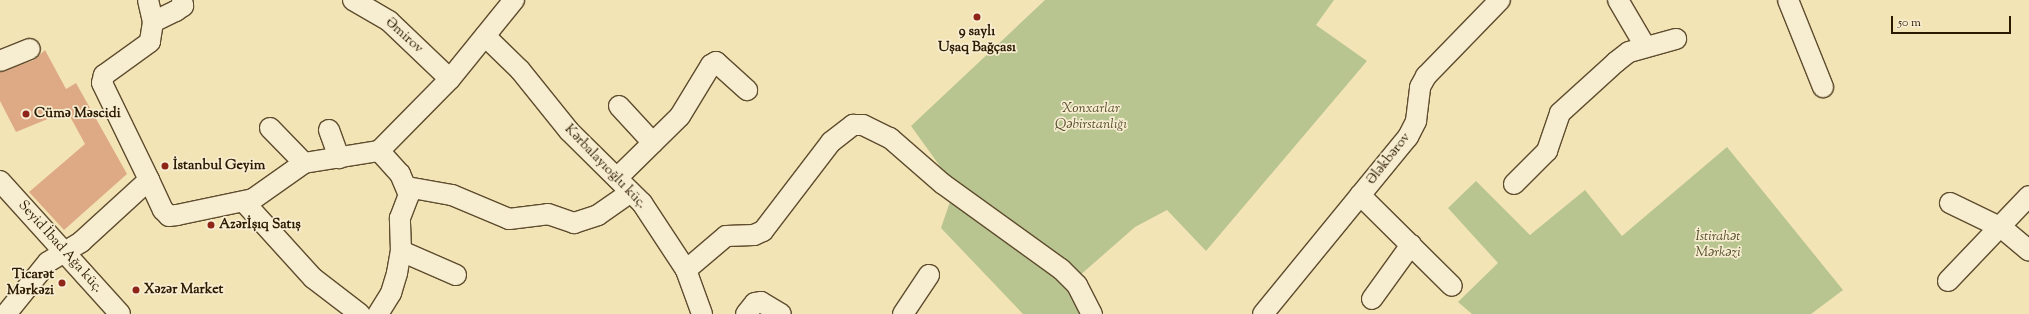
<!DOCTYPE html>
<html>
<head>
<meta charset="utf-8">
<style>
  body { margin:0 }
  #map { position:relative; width:2029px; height:314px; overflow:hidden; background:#f3e4b6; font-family:"Sorts Mill Goudy",serif }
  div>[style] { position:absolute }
  .green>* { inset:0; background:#b8c591 }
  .building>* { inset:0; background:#deaa85 }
  .roads { filter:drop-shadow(1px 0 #5e4c2e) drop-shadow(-1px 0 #5e4c2e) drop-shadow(0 1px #5e4c2e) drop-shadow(0 -1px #5e4c2e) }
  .minor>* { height:20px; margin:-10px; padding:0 10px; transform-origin:10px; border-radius:10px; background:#f7edd0 }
  .dots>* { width:11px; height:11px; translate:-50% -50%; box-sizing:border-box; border:2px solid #f7edd0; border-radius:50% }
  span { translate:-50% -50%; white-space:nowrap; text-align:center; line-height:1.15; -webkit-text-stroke:3.5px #f7edd0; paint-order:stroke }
  .poi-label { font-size:14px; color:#2c1a00; font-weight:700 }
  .left { translate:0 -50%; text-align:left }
  .right { translate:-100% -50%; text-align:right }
  .street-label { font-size:14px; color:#2c1a00 }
  .park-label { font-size:14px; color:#564d2c; font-style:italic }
  .scale { position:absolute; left:1891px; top:16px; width:120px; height:18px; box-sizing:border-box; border:2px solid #2c1a00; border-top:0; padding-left:5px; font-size:12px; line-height:14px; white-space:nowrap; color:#2c1a00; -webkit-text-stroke:3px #f7edd0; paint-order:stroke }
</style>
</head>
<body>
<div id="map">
  <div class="green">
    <i style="clip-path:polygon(1045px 0,1334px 0,1316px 25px,1367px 61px,1206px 251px,1167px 210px,1135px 227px,1070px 284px,1083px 314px,1023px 314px,941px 228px,955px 187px,911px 126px)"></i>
    <i style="clip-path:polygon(1727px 147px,1843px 290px,1811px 314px,1472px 314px,1458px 302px,1498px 263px,1448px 208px,1476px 181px,1530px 235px,1585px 190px,1622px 236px)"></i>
  </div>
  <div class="building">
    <i style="clip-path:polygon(45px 50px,66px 89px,76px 83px,127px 174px,64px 230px,29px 192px,85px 144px,67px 111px,16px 132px,0 101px,0 72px,34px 60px)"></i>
  </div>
  <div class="roads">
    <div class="minor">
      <i style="left:148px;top:0;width:23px;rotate:77deg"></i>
      <i style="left:153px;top:22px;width:20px;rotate:99deg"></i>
      <i style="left:150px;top:42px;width:57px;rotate:144.3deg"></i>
      <i style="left:104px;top:75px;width:8px;rotate:104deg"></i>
      <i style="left:102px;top:83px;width:108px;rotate:64.1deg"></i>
      <i style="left:353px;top:0;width:42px;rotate:30.3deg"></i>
      <i style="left:389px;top:21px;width:84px;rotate:43.6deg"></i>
      <i style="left:1618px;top:0;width:53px;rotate:59.6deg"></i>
      <i style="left:1788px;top:0;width:94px;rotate:68.1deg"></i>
      <i style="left:153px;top:22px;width:25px;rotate:-26deg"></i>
      <i style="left:176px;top:11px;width:9px;rotate:-36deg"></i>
      <i style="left:183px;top:6px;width:6px;rotate:-99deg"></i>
      <i style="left:485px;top:36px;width:49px;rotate:44.2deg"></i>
      <i style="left:520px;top:70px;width:78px;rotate:51.2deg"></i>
      <i style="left:569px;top:131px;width:103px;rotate:44.6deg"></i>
      <i style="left:642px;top:203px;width:80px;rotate:56.7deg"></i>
      <i style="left:686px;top:270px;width:47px;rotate:70deg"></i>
      <i style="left:0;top:61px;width:32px;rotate:-22deg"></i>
      <i style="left:619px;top:106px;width:50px;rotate:47.4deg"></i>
      <i style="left:270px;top:128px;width:49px;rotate:45.8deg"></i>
      <i style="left:329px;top:130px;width:30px;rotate:70deg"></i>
      <i style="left:617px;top:178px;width:88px;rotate:-44.5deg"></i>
      <i style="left:680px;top:116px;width:60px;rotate:-58.7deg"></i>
      <i style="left:711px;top:65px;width:6px;rotate:-31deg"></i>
      <i style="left:716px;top:62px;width:42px;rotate:42.1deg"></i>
      <i style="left:0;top:181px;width:179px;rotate:47.9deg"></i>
      <i style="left:1514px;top:184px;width:47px;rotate:-45deg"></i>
      <i style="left:1547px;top:151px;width:40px;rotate:-71.1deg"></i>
      <i style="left:1560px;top:113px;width:76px;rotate:-42.3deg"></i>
      <i style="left:1616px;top:62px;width:16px;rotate:-38deg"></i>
      <i style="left:1629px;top:52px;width:49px;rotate:-15.5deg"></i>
      <i style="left:407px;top:187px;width:46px;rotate:10.1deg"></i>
      <i style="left:452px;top:195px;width:62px;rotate:22.8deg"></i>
      <i style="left:509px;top:219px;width:39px;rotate:-7deg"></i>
      <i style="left:548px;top:214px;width:28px;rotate:19deg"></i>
      <i style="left:574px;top:223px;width:25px;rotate:-18deg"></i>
      <i style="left:598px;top:215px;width:40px;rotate:-34.9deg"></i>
      <i style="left:1360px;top:195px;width:129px;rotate:44.7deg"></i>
      <i style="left:244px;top:202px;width:103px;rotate:47.8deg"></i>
      <i style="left:313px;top:278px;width:59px;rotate:37.5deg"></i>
      <i style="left:1950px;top:203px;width:58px;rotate:25.7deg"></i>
      <i style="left:2002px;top:228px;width:35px;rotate:40deg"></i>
      <i style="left:401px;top:251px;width:60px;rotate:23.6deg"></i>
      <i style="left:686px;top:270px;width:52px;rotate:-40.4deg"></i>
      <i style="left:726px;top:236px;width:28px;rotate:-2deg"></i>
      <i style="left:754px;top:235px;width:10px;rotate:-24deg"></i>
      <i style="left:763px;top:231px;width:112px;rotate:-52.6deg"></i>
      <i style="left:831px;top:142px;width:28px;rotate:-38deg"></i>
      <i style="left:853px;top:125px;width:10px"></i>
      <i style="left:863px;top:125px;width:30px;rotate:26deg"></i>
      <i style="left:890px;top:138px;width:70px;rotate:41deg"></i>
      <i style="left:943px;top:184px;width:145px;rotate:35.8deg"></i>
      <i style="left:1061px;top:269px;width:23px;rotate:45deg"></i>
      <i style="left:1077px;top:285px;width:33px;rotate:63deg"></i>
      <i style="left:1948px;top:281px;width:117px;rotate:-46.4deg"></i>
      <i style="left:1372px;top:299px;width:67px;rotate:-54.2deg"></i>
      <i style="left:6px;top:314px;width:67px;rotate:-51.1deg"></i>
      <i style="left:48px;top:262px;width:39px;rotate:-31deg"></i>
      <i style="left:81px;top:242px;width:92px;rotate:-42.4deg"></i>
      <i style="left:149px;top:180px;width:33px;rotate:65deg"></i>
      <i style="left:163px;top:210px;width:8px;rotate:45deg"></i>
      <i style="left:169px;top:216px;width:8px;rotate:-7deg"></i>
      <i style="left:177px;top:215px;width:78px;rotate:-11.9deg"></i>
      <i style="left:253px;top:199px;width:62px;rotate:-35.2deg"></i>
      <i style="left:304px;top:163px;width:76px;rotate:-9.1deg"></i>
      <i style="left:379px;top:151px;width:101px;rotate:-45.4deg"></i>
      <i style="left:450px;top:79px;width:102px;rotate:-51deg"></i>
      <i style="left:378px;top:314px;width:25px;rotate:-58deg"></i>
      <i style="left:391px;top:293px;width:21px;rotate:-73deg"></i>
      <i style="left:397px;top:273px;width:22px;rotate:-80deg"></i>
      <i style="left:401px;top:251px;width:33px;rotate:-92deg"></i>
      <i style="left:400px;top:218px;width:25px;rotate:-69deg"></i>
      <i style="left:409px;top:195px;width:23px;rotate:-113deg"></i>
      <i style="left:400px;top:174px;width:31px;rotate:-132deg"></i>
      <i style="left:746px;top:314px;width:14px;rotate:-51deg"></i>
      <i style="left:755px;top:303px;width:6px;rotate:-9deg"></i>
      <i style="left:761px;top:302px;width:23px;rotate:31deg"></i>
      <i style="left:903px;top:314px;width:47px;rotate:-56.3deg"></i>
      <i style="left:1263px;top:314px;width:229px;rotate:-50.7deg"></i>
      <i style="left:1408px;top:137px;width:18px;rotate:-63deg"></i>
      <i style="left:1416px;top:121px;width:34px;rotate:-83deg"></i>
      <i style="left:1420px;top:87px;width:13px;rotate:-61deg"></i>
      <i style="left:1426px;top:76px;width:106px;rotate:-45.8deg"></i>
    </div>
  </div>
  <div class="dots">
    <i style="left:977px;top:17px;background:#8f2418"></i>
    <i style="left:26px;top:114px;background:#8f2418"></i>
    <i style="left:165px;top:166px;background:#8f2418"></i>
    <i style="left:211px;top:225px;background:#8f2418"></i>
    <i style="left:62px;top:283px;background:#8f2418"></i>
    <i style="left:136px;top:290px;background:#8f2418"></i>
  </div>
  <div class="poi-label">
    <span style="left:977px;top:40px">9 saylı<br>Uşaq Bağçası</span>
    <span class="left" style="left:34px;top:114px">Cümə Məscidi</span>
    <span class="left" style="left:173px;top:166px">İstanbul Geyim</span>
    <span class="left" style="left:219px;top:225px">Azərİşıq Satış</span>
    <span class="right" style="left:54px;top:283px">Ticarət<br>Mərkəzi</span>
    <span class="left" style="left:144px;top:290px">Xəzər Market</span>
  </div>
  <div class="street-label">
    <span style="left:404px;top:36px;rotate:42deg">Əmirov</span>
    <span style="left:1389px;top:159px;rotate:-52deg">Ələkbərov</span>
    <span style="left:605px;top:167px;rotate:46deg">Kərbalayıoğlu küç.</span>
    <span style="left:60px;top:247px;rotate:48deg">Seyid İbad Ağa küç.</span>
  </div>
  <div class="park-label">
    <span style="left:1091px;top:117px">Xonxarlar<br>Qəbirstanlığı</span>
    <span style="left:1718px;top:245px">İstirahət<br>Mərkəzi</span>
  </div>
  <div class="scale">50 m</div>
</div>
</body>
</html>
